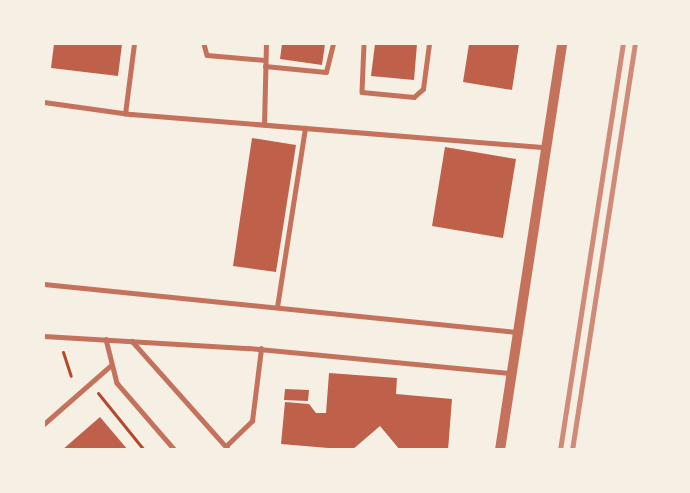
<!DOCTYPE html>
<html>
<head>
<meta charset="utf-8">
<style>
  body { margin:0 }
  #map { position:relative; width:690px; height:493px; overflow:hidden; background:#f6efe4; font-family:"Public Sans",sans-serif }
  div>[style] { position:absolute }
  .building>* { inset:0; background:#bf614a }
  .path>* { height:3px; margin:-1.5px; padding:0 1.5px; transform-origin:1.5px; border-radius:1.5px; background:#b5482f }
  .service>* { height:4.5px; margin:-2.25px; padding:0 2.25px; transform-origin:2.25px; border-radius:2.25px; background:#c5725c }
  .tertiary>* { height:10px; margin:-5px; padding:0 5px; transform-origin:5px; border-radius:5px; background:#c5725c }
  .rail>* { height:4.5px; margin:-2.25px; padding:0 2.25px; transform-origin:2.25px; border-radius:2.25px; background:#cf8b77 }
  span { translate:-50% -50%; white-space:nowrap; text-align:center; line-height:1.15; -webkit-text-stroke:4.5px #f6efe4; paint-order:stroke }
  .frame { position:absolute; inset:0; border:45px solid #f6efe4; pointer-events:none }
</style>
</head>
<body>
<div id="map">
  <div class="building">
    <i style="clip-path:polygon(54px 44px,122px 44px,118px 76px,51px 68px)"></i>
    <i style="clip-path:polygon(282px 44px,325px 44px,322px 65px,280px 59px)"></i>
    <i style="clip-path:polygon(375px 44px,417px 44px,414px 80px,371px 76px)"></i>
    <i style="clip-path:polygon(469px 44px,519px 44px,512px 90px,463px 82px)"></i>
    <i style="clip-path:polygon(252px 138px,296px 145px,276px 272px,233px 266px)"></i>
    <i style="clip-path:polygon(445px 147px,516px 159px,503px 238px,432px 226px)"></i>
    <i style="clip-path:polygon(329px 373px,397px 378px,396px 394px,452px 399px,448px 450px,400px 450px,380px 426px,352px 450px,281px 444px,285px 402px,309px 404px,316px 413px,326px 413px)"></i>
    <i style="clip-path:polygon(285px 389px,309px 390px,308px 401px,284px 400px)"></i>
    <i style="clip-path:polygon(100px 417px,128px 450px,62px 450px)"></i>
  </div>
  <div class="path">
    <i style="left:63px;top:352px;width:25px;rotate:72deg"></i>
    <i style="left:98px;top:393px;width:73px;rotate:51.1deg"></i>
  </div>
  <div class="service">
    <i style="left:204px;top:44px;width:11px;rotate:75deg"></i>
    <i style="left:207px;top:55px;width:58px;rotate:4.9deg"></i>
    <i style="left:364px;top:44px;width:48px;rotate:92.4deg"></i>
    <i style="left:362px;top:92px;width:52px;rotate:5.5deg"></i>
    <i style="left:414px;top:97px;width:12px;rotate:-42deg"></i>
    <i style="left:423px;top:89px;width:45px;rotate:-82.4deg"></i>
    <i style="left:265px;top:66px;width:61px;rotate:5.6deg"></i>
    <i style="left:326px;top:72px;width:29px;rotate:-76deg"></i>
    <i style="left:44px;top:102px;width:88px;rotate:7.9deg"></i>
    <i style="left:131px;top:114px;width:415px;rotate:4.6deg"></i>
    <i style="left:125px;top:114px;width:71px;rotate:-82.7deg"></i>
    <i style="left:264px;top:125px;width:81px;rotate:-88.6deg"></i>
    <i style="left:44px;top:284px;width:476px;rotate:5.8deg"></i>
    <i style="left:277px;top:307px;width:181px;rotate:-81.1deg"></i>
    <i style="left:44px;top:336px;width:205px;rotate:3.4deg"></i>
    <i style="left:249px;top:348px;width:262px;rotate:5.5deg"></i>
    <i style="left:106px;top:339px;width:45px;rotate:76deg"></i>
    <i style="left:117px;top:383px;width:89px;rotate:49.1deg"></i>
    <i style="left:132px;top:341px;width:146px;rotate:48.3deg"></i>
    <i style="left:44px;top:424px;width:88px;rotate:-41.3deg"></i>
    <i style="left:226px;top:446px;width:36px;rotate:-44deg"></i>
    <i style="left:252px;top:421px;width:73px;rotate:-82.9deg"></i>
  </div>
  <div class="tertiary">
    <i style="left:500px;top:450px;width:411px;rotate:-81.3deg"></i>
  </div>
  <div class="rail">
    <i style="left:560px;top:450px;width:411px;rotate:-81.2deg"></i>
    <i style="left:572px;top:450px;width:411px;rotate:-81.2deg"></i>
  </div>
  <div class="frame"></div>
</div>
</body>
</html>
